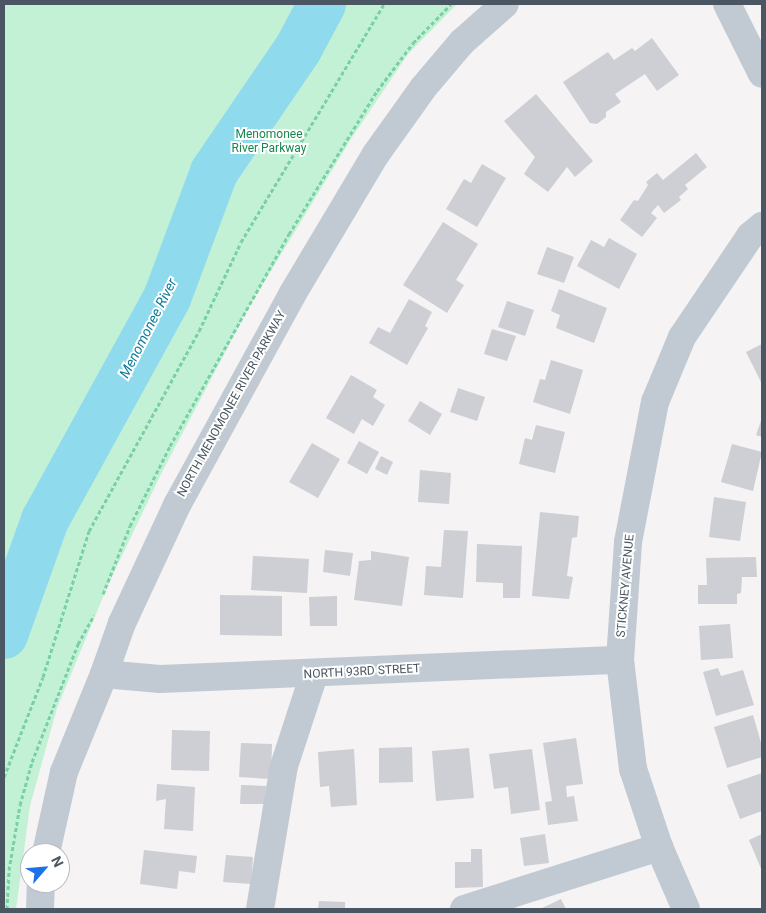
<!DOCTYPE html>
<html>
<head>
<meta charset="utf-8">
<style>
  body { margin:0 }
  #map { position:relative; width:766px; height:913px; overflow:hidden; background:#f5f3f3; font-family:Roboto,sans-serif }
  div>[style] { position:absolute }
  .green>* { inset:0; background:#c3f1d5 }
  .river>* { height:48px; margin:-24px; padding:0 24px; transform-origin:24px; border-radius:24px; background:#90daee }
  .building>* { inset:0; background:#cdcfd5 }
  .path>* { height:3px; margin-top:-1.5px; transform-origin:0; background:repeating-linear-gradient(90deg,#7ad0a6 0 4px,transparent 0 6.5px) }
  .minor>* { height:28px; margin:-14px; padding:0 14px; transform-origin:14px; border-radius:14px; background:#c1cad2 }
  span { translate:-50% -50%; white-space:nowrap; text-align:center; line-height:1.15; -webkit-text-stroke:4px #fff; paint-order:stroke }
  .park-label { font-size:12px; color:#17864f }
  .street-label { font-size:12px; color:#4a5661 }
  .water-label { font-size:14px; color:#0c7c9b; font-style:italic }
  .frame { position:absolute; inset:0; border:5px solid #4a5661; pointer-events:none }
  .north { position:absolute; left:20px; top:843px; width:50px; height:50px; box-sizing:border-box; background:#fff; border:1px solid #b7bbc0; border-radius:50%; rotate:63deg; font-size:14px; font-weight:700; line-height:20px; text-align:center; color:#4a5661 }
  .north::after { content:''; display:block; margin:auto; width:18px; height:22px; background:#1a73e8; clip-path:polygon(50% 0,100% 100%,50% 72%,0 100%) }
</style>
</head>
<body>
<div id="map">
  <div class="green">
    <i style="clip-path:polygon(4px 4px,457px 4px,408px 54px,351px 139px,249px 307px,162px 472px,108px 585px,57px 708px,30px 806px,16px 909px,4px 909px)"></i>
  </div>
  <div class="river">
    <i style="left:4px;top:635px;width:122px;rotate:-70.4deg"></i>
    <i style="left:45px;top:520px;width:253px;rotate:-61.2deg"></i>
    <i style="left:167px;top:298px;width:134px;rotate:-69.5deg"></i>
    <i style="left:214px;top:172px;width:149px;rotate:-55.7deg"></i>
    <i style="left:298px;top:49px;width:51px;rotate:-61.9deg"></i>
  </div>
  <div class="building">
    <i style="clip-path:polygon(652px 38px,679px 75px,657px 91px,645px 74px,615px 94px,621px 102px,606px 112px,606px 117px,597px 124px,590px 123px,563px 82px,608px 52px,614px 60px,632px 48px,635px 51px)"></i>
    <i style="clip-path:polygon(536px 94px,593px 161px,575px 177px,567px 167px,548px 192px,524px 174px,535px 157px,504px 121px)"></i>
    <i style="clip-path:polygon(696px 153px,707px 167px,685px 185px,688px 189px,679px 197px,681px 200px,664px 213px,658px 205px,651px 213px,657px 218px,642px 237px,620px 220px,634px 200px,638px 201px,648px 185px,646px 182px,657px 173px,663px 180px)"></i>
    <i style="clip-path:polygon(482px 164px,506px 178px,477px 227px,446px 209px,464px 179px,471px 183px)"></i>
    <i style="clip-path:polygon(443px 222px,478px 244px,456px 280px,464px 285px,447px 313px,403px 285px)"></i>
    <i style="clip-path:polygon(609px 238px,637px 254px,619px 289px,577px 266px,591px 240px,604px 247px)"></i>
    <i style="clip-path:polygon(547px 247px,574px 257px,564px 283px,537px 274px)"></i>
    <i style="clip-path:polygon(559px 289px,607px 308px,594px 343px,556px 328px,560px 315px,551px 311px)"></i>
    <i style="clip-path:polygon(409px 299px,432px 312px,425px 326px,428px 328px,407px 365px,369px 343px,378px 327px,390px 333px)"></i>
    <i style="clip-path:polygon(507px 301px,534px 310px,525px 336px,498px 327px)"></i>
    <i style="clip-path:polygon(492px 329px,516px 336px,507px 361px,484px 354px)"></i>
    <i style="clip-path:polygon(762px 344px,762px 384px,746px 352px)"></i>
    <i style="clip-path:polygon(551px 360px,583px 370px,570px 414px,533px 402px,540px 379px,545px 380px)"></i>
    <i style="clip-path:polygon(351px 375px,377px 390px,373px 397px,385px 405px,373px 426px,362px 419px,354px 434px,326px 418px)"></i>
    <i style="clip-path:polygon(458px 388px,485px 397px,477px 421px,450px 412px)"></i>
    <i style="clip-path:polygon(420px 401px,442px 414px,430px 435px,408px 421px)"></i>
    <i style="clip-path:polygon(762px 418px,762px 437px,756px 435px)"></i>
    <i style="clip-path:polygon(536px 425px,565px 432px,555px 473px,519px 464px,525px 438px,532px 440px)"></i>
    <i style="clip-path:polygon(359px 441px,379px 452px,367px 474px,347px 463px)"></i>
    <i style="clip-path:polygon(312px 443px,340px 459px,318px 498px,289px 482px)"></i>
    <i style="clip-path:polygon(732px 444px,762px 452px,753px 491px,721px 482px)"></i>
    <i style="clip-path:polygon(381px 456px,393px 462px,387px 475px,375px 469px)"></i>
    <i style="clip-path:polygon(420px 470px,451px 473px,449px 504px,418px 502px)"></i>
    <i style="clip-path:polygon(714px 497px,746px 502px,740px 541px,709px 537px)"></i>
    <i style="clip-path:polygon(540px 512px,579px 516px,577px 537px,572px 538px,567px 576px,573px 577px,569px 599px,532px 596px)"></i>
    <i style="clip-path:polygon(444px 530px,468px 531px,463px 598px,424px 595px,426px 566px,441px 567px)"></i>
    <i style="clip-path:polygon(477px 544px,522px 546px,520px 598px,503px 598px,503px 583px,476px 582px)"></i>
    <i style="clip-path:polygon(325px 550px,353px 553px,350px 576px,323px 572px)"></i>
    <i style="clip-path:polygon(371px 551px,409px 557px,402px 606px,354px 600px,359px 561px,371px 560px)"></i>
    <i style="clip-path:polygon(253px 556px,309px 559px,307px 593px,251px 590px)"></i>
    <i style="clip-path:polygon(756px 557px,757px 577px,742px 577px,741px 593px,737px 594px,737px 604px,698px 604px,698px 585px,707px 585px,706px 558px)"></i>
    <i style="clip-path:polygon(220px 595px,282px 596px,282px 636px,220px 635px)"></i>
    <i style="clip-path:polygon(337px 596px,337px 626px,310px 626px,309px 597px)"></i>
    <i style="clip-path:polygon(730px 624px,733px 658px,701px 660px,699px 626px)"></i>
    <i style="clip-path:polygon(718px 668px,721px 676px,743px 670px,754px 705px,716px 716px,703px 672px)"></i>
    <i style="clip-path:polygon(753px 715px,762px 746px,762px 757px,727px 768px,714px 727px)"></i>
    <i style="clip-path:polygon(172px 730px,210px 731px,209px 771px,171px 770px)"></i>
    <i style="clip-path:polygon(576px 738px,583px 784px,566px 786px,567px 797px,574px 796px,578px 821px,548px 825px,545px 802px,552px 801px,543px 743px)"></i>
    <i style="clip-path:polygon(241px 743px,272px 744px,271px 779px,239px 777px)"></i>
    <i style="clip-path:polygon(412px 747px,413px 782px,379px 783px,379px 748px)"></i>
    <i style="clip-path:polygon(469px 748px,474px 798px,436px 801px,432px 751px)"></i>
    <i style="clip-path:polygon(354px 749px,357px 805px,331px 807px,329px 786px,320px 787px,318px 752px)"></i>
    <i style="clip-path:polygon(532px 749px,540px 810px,511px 814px,508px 787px,494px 789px,489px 754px)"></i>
    <i style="clip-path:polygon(762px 773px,762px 811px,740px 819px,727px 785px)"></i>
    <i style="clip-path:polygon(157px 784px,195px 787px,193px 831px,164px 829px,166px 799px,156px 801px)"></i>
    <i style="clip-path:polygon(241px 785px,266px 786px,265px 804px,240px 804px)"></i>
    <i style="clip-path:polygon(545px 834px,549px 863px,524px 866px,520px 838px)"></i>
    <i style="clip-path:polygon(762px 834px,762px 871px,749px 840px)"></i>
    <i style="clip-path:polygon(471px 849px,482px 849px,483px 887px,455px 888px,455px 862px,471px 862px)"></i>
    <i style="clip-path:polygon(144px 850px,197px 856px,195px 873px,179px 871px,177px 889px,140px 884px)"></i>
    <i style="clip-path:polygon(226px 855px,253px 857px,251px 884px,223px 882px)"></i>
    <i style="clip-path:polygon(561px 899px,566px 909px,540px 909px)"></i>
    <i style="clip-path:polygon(319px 901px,345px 902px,345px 909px,318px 909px)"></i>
  </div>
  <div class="path">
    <i style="left:103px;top:594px;width:73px;rotate:-68.3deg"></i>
    <i style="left:130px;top:526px;width:89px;rotate:-63.4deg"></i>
    <i style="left:170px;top:446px;width:243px;rotate:-60.7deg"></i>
    <i style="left:289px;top:234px;width:168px;rotate:-58.4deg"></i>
    <i style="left:377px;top:91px;width:60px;rotate:-53.1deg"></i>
    <i style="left:413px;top:43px;width:54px;rotate:-45.7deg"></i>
    <i style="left:4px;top:777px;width:107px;rotate:-68.7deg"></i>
    <i style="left:43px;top:677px;width:153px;rotate:-72.5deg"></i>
    <i style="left:89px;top:531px;width:228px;rotate:-61.2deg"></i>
    <i style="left:199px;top:331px;width:98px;rotate:-64.7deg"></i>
    <i style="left:241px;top:242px;width:278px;rotate:-59deg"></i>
    <i style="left:7px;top:909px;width:39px;rotate:-87deg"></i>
    <i style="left:9px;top:870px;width:66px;rotate:-80.4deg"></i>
    <i style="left:20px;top:805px;width:45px;rotate:-74.4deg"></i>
    <i style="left:32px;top:762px;width:127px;rotate:-68.7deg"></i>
    <i style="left:78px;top:644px;width:33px;rotate:-61deg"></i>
  </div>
  <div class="minor">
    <i style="left:727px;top:4px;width:78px;rotate:63.4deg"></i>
    <i style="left:104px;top:674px;width:56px;rotate:5.1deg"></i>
    <i style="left:160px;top:679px;width:460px;rotate:-2.4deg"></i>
    <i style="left:46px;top:853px;width:83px;rotate:-77.5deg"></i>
    <i style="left:64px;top:772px;width:106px;rotate:-67.8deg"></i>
    <i style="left:104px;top:674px;width:54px;rotate:-70.6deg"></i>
    <i style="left:122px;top:623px;width:130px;rotate:-65deg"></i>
    <i style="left:177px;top:505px;width:242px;rotate:-61.3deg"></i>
    <i style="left:293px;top:293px;width:162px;rotate:-59.2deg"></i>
    <i style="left:376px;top:154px;width:81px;rotate:-54.5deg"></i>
    <i style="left:423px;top:88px;width:60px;rotate:-49.7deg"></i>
    <i style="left:462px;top:42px;width:57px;rotate:-41.5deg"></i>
    <i style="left:40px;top:909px;width:26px;rotate:-88deg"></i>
    <i style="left:260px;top:909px;width:145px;rotate:-80.5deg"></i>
    <i style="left:284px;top:766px;width:97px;rotate:-71.9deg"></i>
    <i style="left:464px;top:909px;width:205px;rotate:-17.6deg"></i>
    <i style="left:686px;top:909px;width:68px;rotate:-113.5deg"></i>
    <i style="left:659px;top:847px;width:82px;rotate:-108.4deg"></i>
    <i style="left:633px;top:769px;width:110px;rotate:-96.8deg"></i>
    <i style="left:620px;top:660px;width:118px;rotate:-86.1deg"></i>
    <i style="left:628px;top:542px;width:143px;rotate:-79.1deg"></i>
    <i style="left:655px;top:402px;width:70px;rotate:-67.4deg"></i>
    <i style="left:682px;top:337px;width:122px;rotate:-56deg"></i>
    <i style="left:750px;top:236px;width:16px;rotate:-40deg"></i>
  </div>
  <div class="park-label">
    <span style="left:269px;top:142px">Menomonee<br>River Parkway</span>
  </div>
  <div class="street-label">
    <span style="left:232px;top:404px;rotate:-61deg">NORTH MENOMONEE RIVER PARKWAY</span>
    <span style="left:626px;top:586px;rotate:-85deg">STICKNEY AVENUE</span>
    <span style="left:362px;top:672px;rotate:-3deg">NORTH 93RD STREET</span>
  </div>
  <div class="water-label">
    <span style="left:148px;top:328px;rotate:-63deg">Menomonee River</span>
  </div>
  <div class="frame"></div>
  <div class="north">N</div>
</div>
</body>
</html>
